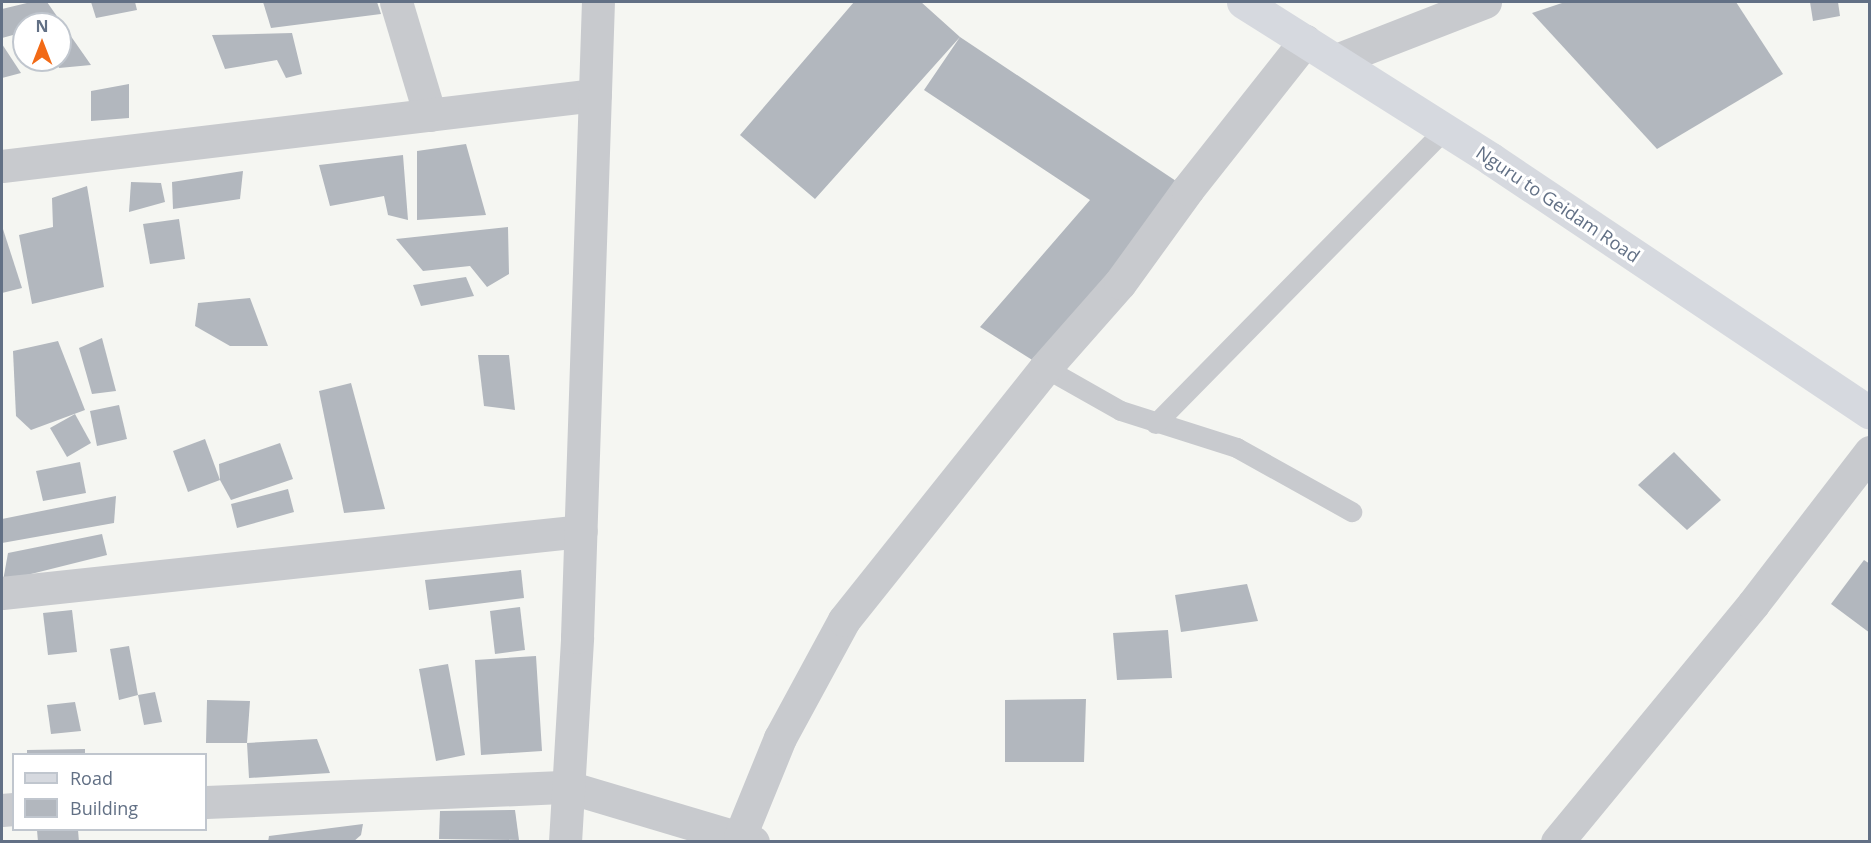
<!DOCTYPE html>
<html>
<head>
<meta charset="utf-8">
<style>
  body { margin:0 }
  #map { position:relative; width:1871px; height:843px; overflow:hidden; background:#f5f6f2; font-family:"Open Sans",sans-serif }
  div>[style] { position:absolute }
  .building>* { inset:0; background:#b2b7be }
  .service>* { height:20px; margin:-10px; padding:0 10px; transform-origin:10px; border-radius:10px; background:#c8cace }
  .minor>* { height:33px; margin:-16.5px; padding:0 16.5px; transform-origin:16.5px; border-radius:16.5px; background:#c8cace }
  .primary>* { height:33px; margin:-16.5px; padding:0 16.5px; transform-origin:16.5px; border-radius:16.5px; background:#d6d9df }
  span { translate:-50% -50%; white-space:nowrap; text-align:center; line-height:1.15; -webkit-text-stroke:6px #fff; paint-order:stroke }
  .street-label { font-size:18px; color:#627085 }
  .frame { position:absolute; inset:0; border:3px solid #627085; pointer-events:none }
  .legend { position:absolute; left:12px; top:753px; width:195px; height:78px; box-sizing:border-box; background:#fff; border:2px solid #c0c6ce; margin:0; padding:8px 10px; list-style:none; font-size:18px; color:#627085 }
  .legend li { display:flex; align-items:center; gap:12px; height:30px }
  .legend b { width:30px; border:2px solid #c0c6ce }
  .north { position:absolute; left:12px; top:12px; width:60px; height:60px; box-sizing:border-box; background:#fff; border:2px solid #c0c6ce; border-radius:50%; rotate:0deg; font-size:16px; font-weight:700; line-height:24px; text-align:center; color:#627085 }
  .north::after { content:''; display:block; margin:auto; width:21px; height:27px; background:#f26a16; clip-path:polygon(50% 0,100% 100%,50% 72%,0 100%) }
</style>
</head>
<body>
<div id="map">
  <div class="building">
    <i style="clip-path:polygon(31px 2px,47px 2px,91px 65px,59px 68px,56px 60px,60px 60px,60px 24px,24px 24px,24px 32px,2px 38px,2px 9px)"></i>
    <i style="clip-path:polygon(91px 2px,135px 2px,137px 10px,96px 18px)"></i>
    <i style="clip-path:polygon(263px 2px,377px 2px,381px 14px,271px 28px)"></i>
    <i style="clip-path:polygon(854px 2px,921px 2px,960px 37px,1188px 189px,1045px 368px,980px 327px,1090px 200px,924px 90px,960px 37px,815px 199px,740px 135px)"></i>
    <i style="clip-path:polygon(1565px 2px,1736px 2px,1783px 74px,1657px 149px,1532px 13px)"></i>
    <i style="clip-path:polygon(1810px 2px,1838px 2px,1840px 16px,1813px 21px)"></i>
    <i style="clip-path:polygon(292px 33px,302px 74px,286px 78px,277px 60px,225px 69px,212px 35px)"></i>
    <i style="clip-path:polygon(2px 44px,21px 73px,2px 78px)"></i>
    <i style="clip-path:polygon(129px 84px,129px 118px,91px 121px,91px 91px)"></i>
    <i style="clip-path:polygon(466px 144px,486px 215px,417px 220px,417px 151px)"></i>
    <i style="clip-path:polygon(403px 155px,408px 220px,388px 215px,384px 196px,330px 206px,319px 165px)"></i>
    <i style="clip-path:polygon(243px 171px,240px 199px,173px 209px,172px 182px)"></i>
    <i style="clip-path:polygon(131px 182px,161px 183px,165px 202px,129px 212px)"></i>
    <i style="clip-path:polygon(87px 186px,104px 287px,32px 304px,19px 235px,53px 227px,52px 198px)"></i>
    <i style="clip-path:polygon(179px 219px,185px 259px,150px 264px,143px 224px)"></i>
    <i style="clip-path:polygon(2px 226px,22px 288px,2px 293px)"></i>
    <i style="clip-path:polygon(508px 227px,509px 274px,487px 287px,470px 266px,423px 271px,396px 239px)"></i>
    <i style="clip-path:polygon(466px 277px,474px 296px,421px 306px,413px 285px)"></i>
    <i style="clip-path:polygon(250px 298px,268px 346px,230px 346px,195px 326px,198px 303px)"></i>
    <i style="clip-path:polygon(102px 338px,116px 391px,92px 394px,79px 348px)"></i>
    <i style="clip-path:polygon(58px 341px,85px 410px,31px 430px,16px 416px,13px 351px)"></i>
    <i style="clip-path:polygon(478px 355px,509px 355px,515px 410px,484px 406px)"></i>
    <i style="clip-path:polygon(351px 383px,385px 509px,344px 513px,319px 391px)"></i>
    <i style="clip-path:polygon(119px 405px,127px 439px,97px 446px,90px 411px)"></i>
    <i style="clip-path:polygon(75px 414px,91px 443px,67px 457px,50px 428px)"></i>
    <i style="clip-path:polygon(205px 439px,220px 480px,188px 492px,173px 451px)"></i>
    <i style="clip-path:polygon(280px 443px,293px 479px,231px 500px,220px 480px,219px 464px)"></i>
    <i style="clip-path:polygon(1674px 452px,1721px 500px,1687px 530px,1638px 485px)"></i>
    <i style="clip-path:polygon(80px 462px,86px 493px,43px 501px,36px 471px)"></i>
    <i style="clip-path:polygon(288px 489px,294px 512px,237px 528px,231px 504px)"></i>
    <i style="clip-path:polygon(116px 496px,114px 523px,2px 543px,2px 519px)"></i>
    <i style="clip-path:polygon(102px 534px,107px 555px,3px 581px,8px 553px)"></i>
    <i style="clip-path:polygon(1864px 560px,1870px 564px,1870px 633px,1831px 604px)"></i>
    <i style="clip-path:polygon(521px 570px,524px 598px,429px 610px,425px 580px)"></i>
    <i style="clip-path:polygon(1247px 584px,1258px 621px,1181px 632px,1175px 595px)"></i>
    <i style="clip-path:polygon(520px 607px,525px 650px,495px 654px,490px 611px)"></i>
    <i style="clip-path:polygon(72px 610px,77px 652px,48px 655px,43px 613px)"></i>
    <i style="clip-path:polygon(1168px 630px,1172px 678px,1117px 680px,1113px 633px)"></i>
    <i style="clip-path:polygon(129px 646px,138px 695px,119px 700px,110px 649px)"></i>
    <i style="clip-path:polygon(536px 656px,542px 751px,481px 755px,475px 660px)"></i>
    <i style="clip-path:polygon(448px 664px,465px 755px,436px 761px,419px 669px)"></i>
    <i style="clip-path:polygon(155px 692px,162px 722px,144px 725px,138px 695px)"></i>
    <i style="clip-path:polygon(1086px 699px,1084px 762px,1005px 762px,1005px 700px)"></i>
    <i style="clip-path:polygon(207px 700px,250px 701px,247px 743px,317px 739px,330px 773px,249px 778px,247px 743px,206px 743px)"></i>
    <i style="clip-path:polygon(75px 702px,81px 731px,51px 734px,47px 705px)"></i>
    <i style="clip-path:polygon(85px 749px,85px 754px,27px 754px,27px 750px)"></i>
    <i style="clip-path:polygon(515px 810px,519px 840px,439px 839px,440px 811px)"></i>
    <i style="clip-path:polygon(363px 824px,361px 835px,353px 842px,268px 842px,269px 836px)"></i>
    <i style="clip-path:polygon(37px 830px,78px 830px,79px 842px,38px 842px)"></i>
  </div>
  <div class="service">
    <i style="left:1045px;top:368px;width:87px;rotate:29.5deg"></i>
    <i style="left:1121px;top:411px;width:122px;rotate:17.7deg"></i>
    <i style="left:1237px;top:448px;width:132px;rotate:29.1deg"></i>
    <i style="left:1156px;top:424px;width:412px;rotate:-45.5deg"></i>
  </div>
  <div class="minor">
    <i style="left:396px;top:2px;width:118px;rotate:73.3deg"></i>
    <i style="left:1336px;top:60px;width:160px;rotate:-21.3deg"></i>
    <i style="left:2px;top:166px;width:597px;rotate:-6.83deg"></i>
    <i style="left:2px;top:593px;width:582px;rotate:-6.11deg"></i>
    <i style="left:206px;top:802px;width:362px;rotate:-2.4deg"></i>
    <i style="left:568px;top:787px;width:193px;rotate:16.6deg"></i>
    <i style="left:2px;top:810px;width:12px;rotate:-5deg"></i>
    <i style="left:740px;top:836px;width:106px;rotate:-67.8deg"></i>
    <i style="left:780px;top:738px;width:134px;rotate:-61.5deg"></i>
    <i style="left:844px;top:620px;width:322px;rotate:-51.4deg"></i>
    <i style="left:1045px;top:368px;width:113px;rotate:-48.6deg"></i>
    <i style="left:1120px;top:283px;width:116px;rotate:-54.1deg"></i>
    <i style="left:1188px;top:189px;width:189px;rotate:-51.7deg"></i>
    <i style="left:565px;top:842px;width:205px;rotate:-86.6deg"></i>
    <i style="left:577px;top:637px;width:635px;rotate:-88.11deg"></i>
    <i style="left:1557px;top:842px;width:308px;rotate:-50.5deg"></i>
    <i style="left:1753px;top:604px;width:192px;rotate:-52.4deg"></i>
  </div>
  <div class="primary">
    <i style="left:1243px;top:2px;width:294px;rotate:32.3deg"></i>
    <i style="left:1491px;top:159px;width:456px;rotate:33.8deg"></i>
  </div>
  <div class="street-label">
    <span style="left:1558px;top:204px;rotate:34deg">Nguru to Geidam Road</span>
  </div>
  <div class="frame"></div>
  <ul class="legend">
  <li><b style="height:8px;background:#d6d9df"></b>Road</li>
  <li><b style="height:16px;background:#b2b7be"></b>Building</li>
  </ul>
  <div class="north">N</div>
</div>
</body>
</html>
